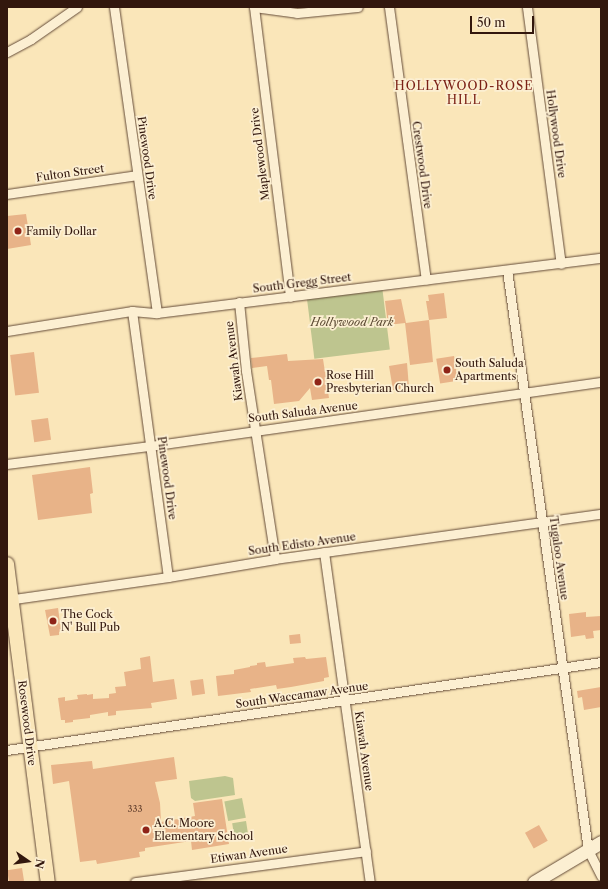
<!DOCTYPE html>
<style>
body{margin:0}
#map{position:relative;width:608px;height:889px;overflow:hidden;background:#fae6b9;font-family:"Libre Caslon Text",serif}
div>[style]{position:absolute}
.green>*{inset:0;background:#bec58f;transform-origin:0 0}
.building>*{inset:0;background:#e8b388;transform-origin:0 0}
.roads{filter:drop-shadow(0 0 1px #644b38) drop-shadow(0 0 1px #644b38)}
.minor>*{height:9px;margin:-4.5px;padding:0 4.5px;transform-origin:4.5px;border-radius:4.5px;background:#fcefd2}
.secondary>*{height:13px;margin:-6.5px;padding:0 6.5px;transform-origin:6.5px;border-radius:6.5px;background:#fcefd2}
.primary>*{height:14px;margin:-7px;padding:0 7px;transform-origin:7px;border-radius:7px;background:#fae6b9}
.dots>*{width:11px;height:11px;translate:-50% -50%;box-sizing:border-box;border:2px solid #fcefd2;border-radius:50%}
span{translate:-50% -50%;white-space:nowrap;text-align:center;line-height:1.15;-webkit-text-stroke:3.5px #fcefd2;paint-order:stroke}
.number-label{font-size:9px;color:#603e2c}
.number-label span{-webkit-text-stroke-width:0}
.street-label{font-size:11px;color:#32170d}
.poi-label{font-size:11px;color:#32170d}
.left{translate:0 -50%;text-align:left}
.park-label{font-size:11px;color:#5c4b34;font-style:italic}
.neighbourhood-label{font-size:12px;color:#7a1f14;letter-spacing:1px}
.frame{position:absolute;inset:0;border:8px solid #32170d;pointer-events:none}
.north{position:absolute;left:8px;top:841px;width:40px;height:40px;-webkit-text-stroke:3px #fcefd2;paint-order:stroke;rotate:103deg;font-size:11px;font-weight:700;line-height:16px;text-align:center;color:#32170d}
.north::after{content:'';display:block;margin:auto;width:14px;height:18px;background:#32170d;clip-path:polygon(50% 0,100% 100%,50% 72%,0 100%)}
.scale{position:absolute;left:470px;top:16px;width:64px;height:18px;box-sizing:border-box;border:2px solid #32170d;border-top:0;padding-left:5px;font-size:12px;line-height:14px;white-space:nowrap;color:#32170d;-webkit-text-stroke:3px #fcefd2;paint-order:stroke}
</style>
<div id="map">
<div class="green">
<div style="left:382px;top:286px;width:64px;height:76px;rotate:83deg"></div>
<div style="clip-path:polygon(225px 776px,233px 778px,235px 795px,195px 801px,191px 798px,189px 781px)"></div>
<div style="left:242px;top:798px;width:20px;height:18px;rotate:79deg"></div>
<div style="left:246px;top:821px;width:13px;height:14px;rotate:81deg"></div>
</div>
<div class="building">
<div style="clip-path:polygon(26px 214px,31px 245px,7px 249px,7px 216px)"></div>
<div style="clip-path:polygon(444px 293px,447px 318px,429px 320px,433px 362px,410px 365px,405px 323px,388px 325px,385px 301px,401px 299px,406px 323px,429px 320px,426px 301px,429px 301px,428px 295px)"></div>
<div style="left:34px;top:352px;width:41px;height:24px;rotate:83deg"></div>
<div style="clip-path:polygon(287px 354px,288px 361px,323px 359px,329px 398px,312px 400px,310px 388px,299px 401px,274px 404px,271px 380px,269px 380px,267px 366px,252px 368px,251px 358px)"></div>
<div style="left:454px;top:356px;width:25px;height:18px;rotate:81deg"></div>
<div style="clip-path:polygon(407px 363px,409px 388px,393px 390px,389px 366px)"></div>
<div style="left:48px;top:418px;width:22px;height:17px;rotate:82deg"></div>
<div style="clip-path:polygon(90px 467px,93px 493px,90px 494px,92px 513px,38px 520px,32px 475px)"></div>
<div style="clip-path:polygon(58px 608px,61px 631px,59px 632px,59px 635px,50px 636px,45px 610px)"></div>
<div style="clip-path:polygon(586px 612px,586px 617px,601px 616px,601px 630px,593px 631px,594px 638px,586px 639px,585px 635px,571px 637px,569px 614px)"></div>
<div style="left:300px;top:634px;width:9px;height:11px;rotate:84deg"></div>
<div style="clip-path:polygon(150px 656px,153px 682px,174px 679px,177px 699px,151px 703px,152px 708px,116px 711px,116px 715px,108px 716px,108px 712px,90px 715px,90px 718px,73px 720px,73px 722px,65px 723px,65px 720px,61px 720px,58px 698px,65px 697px,65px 701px,78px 699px,77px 695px,87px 694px,87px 695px,93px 694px,93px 699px,109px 698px,109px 694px,116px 693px,115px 687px,126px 686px,124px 672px,141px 669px,140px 658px)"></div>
<div style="clip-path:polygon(305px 657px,306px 659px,326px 657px,329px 677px,324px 678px,324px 681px,291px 687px,277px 689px,276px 685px,250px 689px,251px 692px,218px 696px,216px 676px,234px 674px,234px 670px,250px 667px,250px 666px,257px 665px,257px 663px,265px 662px,266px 667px,294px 663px,293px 658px)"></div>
<div style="left:203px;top:679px;width:15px;height:13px;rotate:82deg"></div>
<div style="clip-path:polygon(601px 687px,601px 707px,584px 710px,582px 697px,578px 698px,577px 691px)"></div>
<div style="clip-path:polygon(174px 757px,177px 779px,155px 782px,160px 803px,161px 822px,195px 816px,193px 803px,222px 799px,229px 844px,192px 850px,191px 841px,145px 848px,145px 851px,139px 852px,140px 857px,97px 864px,96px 860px,80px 862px,69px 781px,53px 784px,51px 765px,92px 761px,93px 769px)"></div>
<div style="left:539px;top:825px;width:18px;height:16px;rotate:61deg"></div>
<div style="left:22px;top:868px;width:13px;height:15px;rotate:81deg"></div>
</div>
<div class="roads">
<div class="minor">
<div style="left:114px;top:7px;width:309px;rotate:82deg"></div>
<div style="left:254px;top:7px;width:292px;rotate:82.9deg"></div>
<div style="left:254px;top:7px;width:43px;rotate:7.9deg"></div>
<div style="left:297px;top:13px;width:61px;rotate:-5.6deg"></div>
<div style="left:389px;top:7px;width:275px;rotate:82.3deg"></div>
<div style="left:527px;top:7px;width:259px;rotate:82.5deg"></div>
<div style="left:7px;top:52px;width:27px;rotate:-28deg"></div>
<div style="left:31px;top:39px;width:56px;rotate:-34.8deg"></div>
<div style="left:7px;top:194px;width:131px;rotate:-8.3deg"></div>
<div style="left:507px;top:270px;width:586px;rotate:82.05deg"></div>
<div style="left:588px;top:850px;width:29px;rotate:63deg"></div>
<div style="left:239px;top:302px;width:69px;rotate:84.2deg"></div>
<div style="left:246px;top:371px;width:190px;rotate:81.2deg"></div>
<div style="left:132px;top:311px;width:268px;rotate:82.3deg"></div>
<div style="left:7px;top:331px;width:127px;rotate:-9.1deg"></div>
<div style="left:132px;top:311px;width:25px;rotate:5deg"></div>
<div style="left:157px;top:313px;width:447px;rotate:-7.1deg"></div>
<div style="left:7px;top:464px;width:144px;rotate:-7.2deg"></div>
<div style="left:150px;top:446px;width:456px;rotate:-8.1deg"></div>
<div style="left:324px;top:552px;width:333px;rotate:82.1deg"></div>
<div style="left:7px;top:600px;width:163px;rotate:-8.1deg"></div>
<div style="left:168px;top:577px;width:109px;rotate:-9.5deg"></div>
<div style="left:275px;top:559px;width:329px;rotate:-7.9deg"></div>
<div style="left:7px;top:750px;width:600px;rotate:-8.43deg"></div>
<div style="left:135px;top:882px;width:233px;rotate:-7.6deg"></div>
</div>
<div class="secondary">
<div style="left:534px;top:882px;width:78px;rotate:-30.8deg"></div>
</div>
<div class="primary">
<div style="left:7px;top:564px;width:321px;rotate:82.7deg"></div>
</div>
</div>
<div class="dots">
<div style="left:18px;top:231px;background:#8f2418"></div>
<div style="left:447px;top:370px;background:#8f2418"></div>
<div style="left:318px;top:382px;background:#8f2418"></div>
<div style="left:53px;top:621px;background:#8f2418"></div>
<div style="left:146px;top:830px;background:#8f2418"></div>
</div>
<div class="number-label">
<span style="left:135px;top:809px">333</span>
</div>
<div class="street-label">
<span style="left:556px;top:134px;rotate:82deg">Hollywood Drive</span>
<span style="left:260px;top:154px;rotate:-97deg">Maplewood Drive</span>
<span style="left:147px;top:158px;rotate:82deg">Pinewood Drive</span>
<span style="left:422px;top:165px;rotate:82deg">Crestwood Drive</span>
<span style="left:70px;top:173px;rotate:-8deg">Fulton Street</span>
<span style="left:302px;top:283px;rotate:-7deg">South Gregg Street</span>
<span style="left:234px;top:361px;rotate:-97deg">Kiawah Avenue</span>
<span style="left:303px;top:412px;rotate:-7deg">South Saluda Avenue</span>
<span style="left:167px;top:478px;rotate:82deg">Pinewood Drive</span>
<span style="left:302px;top:544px;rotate:-8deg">South Edisto Avenue</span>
<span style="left:559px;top:558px;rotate:82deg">Tugaloo Avenue</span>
<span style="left:302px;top:695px;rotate:-8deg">South Waccamaw Avenue</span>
<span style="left:27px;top:723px;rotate:83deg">Rosewood Drive</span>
<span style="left:364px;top:751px;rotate:82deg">Kiawah Avenue</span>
<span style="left:249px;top:854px;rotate:-8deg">Etiwan Avenue</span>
</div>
<div class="poi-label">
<span class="left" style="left:26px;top:231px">Family Dollar</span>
<span class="left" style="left:455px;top:370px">South Saluda<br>Apartments</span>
<span class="left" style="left:326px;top:382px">Rose Hill<br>Presbyterian Church</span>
<span class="left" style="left:61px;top:621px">The Cock<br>N' Bull Pub</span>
<span class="left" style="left:154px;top:830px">A.C. Moore<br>Elementary School</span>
</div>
<div class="park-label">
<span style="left:352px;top:322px">Hollywood Park</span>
</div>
<div class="neighbourhood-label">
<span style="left:464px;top:93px">HOLLYWOOD-ROSE<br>HILL</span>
</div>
<div class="frame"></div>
<div class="north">N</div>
<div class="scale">50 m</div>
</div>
